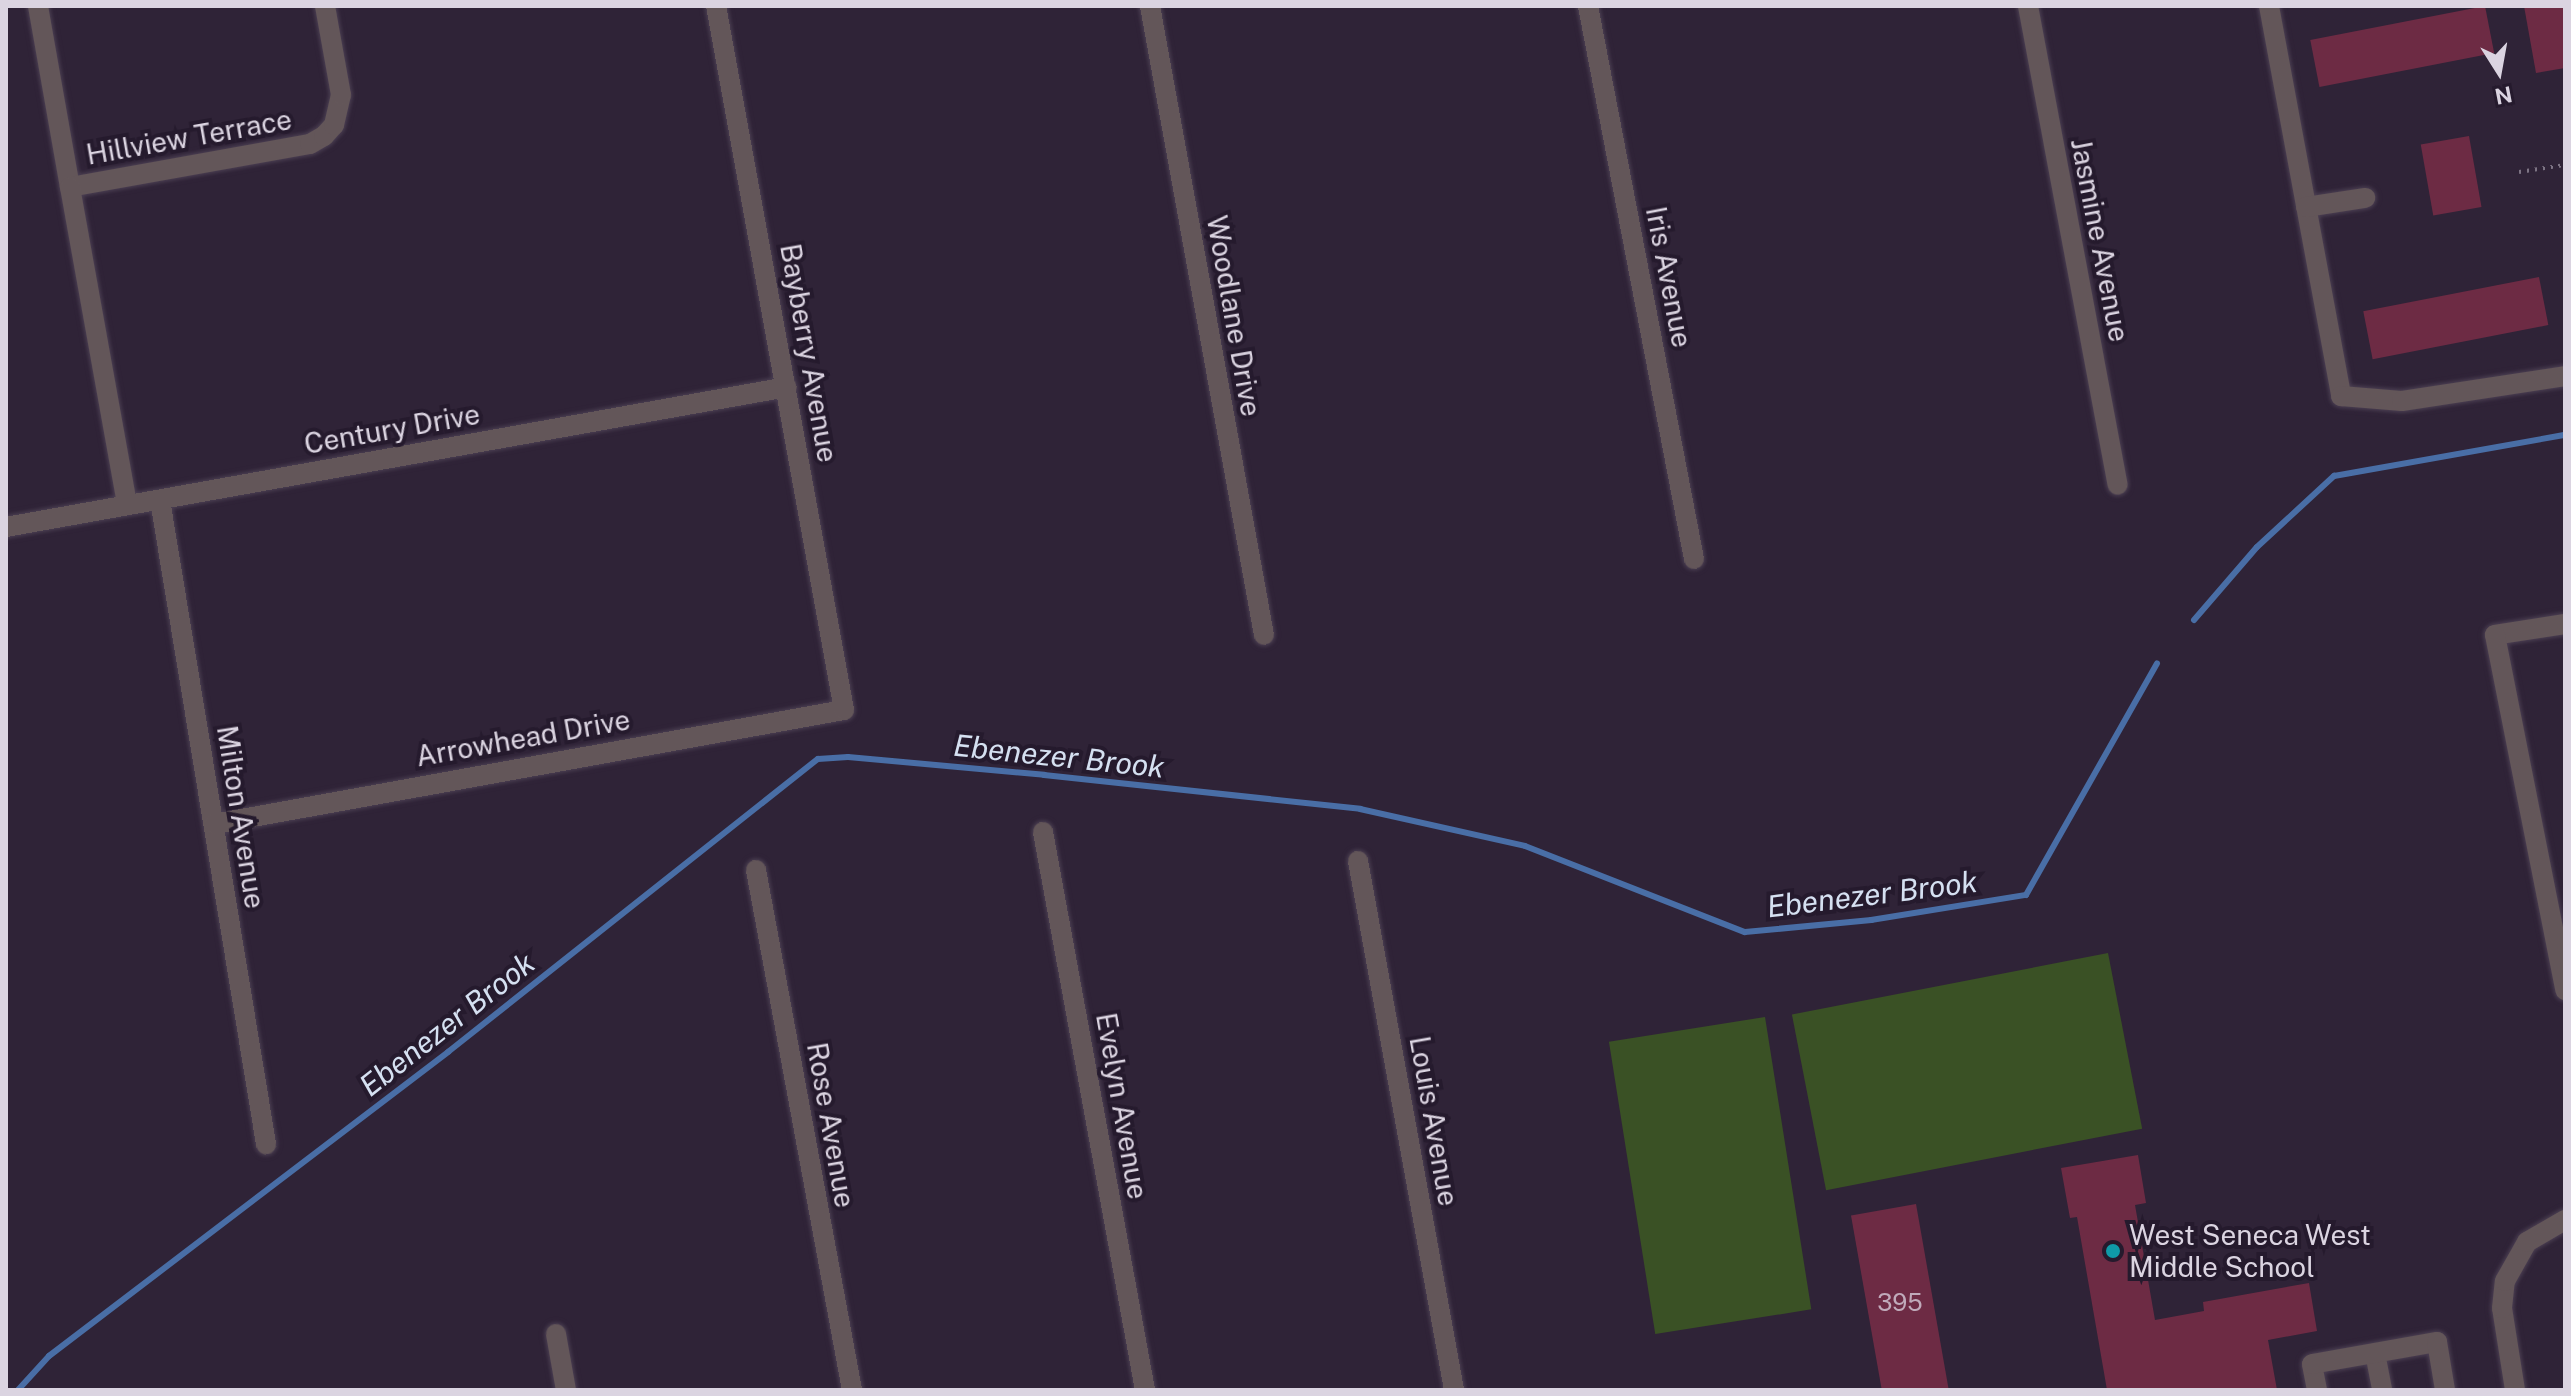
<!DOCTYPE html>
<style>
body{margin:0}
#map{position:relative;width:2571px;height:1396px;overflow:hidden;background:#2f2337;font-family:"Public Sans",sans-serif}
div>[style]{position:absolute}
.green>*{inset:0;background:#3a5125;transform-origin:0 0}
.stream>*{height:6px;margin:-3px;padding:0 3px;transform-origin:3px;border-radius:3px;background:#496ea6}
.building>*{inset:0;background:#6d2b44;transform-origin:0 0}
.path>*{height:4px;margin-top:-2px;transform-origin:0;background:repeating-linear-gradient(90deg,#7d7484 0 2px,transparent 0 8px)}
.roads{filter:drop-shadow(0 0 2px #4b3f52) drop-shadow(0 0 2px #4b3f52)}
.minor>*{height:20px;margin:-10px;padding:0 10px;transform-origin:10px;border-radius:10px;background:#635659}
.dots>*{width:22px;height:22px;translate:-50% -50%;box-sizing:border-box;border:4px solid #251a2d;border-radius:50%}
span{translate:-50% -50%;white-space:nowrap;text-align:center;line-height:1.15;-webkit-text-stroke:8px #251a2d;paint-order:stroke}
.number-label{font-size:24px;color:#c0aaba}
.number-label span{-webkit-text-stroke-width:0}
.street-label{font-size:28px;color:#dbd4e1}
.poi-label{font-size:28px;color:#dbd4e1}
.left{translate:0 -50%;text-align:left}
.water-label{font-size:30px;color:#d5e0f1;font-style:italic}
.frame{position:absolute;inset:0;border:8px solid #dbd4e1;pointer-events:none}
.north{position:absolute;left:2459px;top:32px;width:80px;height:80px;-webkit-text-stroke:6px #251a2d;paint-order:stroke;rotate:169deg;font-size:22px;font-weight:700;line-height:32px;text-align:center;color:#dbd4e1}
.north::after{content:'';display:block;margin:auto;width:28px;height:36px;background:#dbd4e1;clip-path:polygon(50% 0,100% 100%,50% 72%,0 100%)}
</style>
<div id="map">
<div class="green">
<div style="left:2108px;top:953px;width:179px;height:322px;rotate:79deg"></div>
<div style="left:1765px;top:1017px;width:296px;height:158px;rotate:81deg"></div>
</div>
<div class="stream">
<div style="left:2194px;top:620px;width:96px;rotate:-49.2deg"></div>
<div style="left:2257px;top:547px;width:105px;rotate:-42.7deg"></div>
<div style="left:2334px;top:476px;width:235px;rotate:-10.1deg"></div>
<div style="left:18px;top:1390px;width:46px;rotate:-47.6deg"></div>
<div style="left:49px;top:1356px;width:502px;rotate:-37.3deg"></div>
<div style="left:448px;top:1052px;width:472px;rotate:-38.4deg"></div>
<div style="left:818px;top:759px;width:30px;rotate:-4deg"></div>
<div style="left:848px;top:757px;width:197px;rotate:5.2deg"></div>
<div style="left:1044px;top:775px;width:318px;rotate:6.1deg"></div>
<div style="left:1360px;top:809px;width:169px;rotate:12.6deg"></div>
<div style="left:1525px;top:846px;width:236px;rotate:21.4deg"></div>
<div style="left:1745px;top:932px;width:127px;rotate:-5.4deg"></div>
<div style="left:1871px;top:920px;width:157px;rotate:-9.2deg"></div>
<div style="left:2026px;top:895px;width:266px;rotate:-60.5deg"></div>
</div>
<div class="building">
<div style="left:2485px;top:6px;width:48px;height:178px;rotate:79deg"></div>
<div style="clip-path:polygon(2524px 6px,2565px 6px,2565px 68px,2536px 73px)"></div>
<div style="left:2469px;top:136px;width:72px;height:49px;rotate:80deg"></div>
<div style="left:2539px;top:277px;width:49px;height:179px;rotate:79deg"></div>
<div style="clip-path:polygon(2138px 1155px,2146px 1203px,2135px 1205px,2155px 1320px,2204px 1311px,2203px 1302px,2309px 1283px,2317px 1331px,2268px 1340px,2277px 1390px,2107px 1390px,2077px 1217px,2070px 1218px,2061px 1168px)"></div>
<div style="left:1916px;top:1204px;width:189px;height:66px;rotate:80deg"></div>
</div>
<div class="path">
<div style="left:2519px;top:172px;width:47px;rotate:-8.7deg"></div>
</div>
<div class="roads">
<div class="minor">
<div style="left:38px;top:6px;width:184px;rotate:80deg"></div>
<div style="left:70px;top:187px;width:244px;rotate:-10.2deg"></div>
<div style="left:310px;top:144px;width:16px;rotate:-30deg"></div>
<div style="left:324px;top:136px;width:15px;rotate:-48deg"></div>
<div style="left:334px;top:125px;width:31px;rotate:-77deg"></div>
<div style="left:341px;top:95px;width:90px;rotate:-100.2deg"></div>
<div style="left:1150px;top:6px;width:639px;rotate:79.73deg"></div>
<div style="left:1588px;top:6px;width:563px;rotate:79.15deg"></div>
<div style="left:2028px;top:6px;width:487px;rotate:79.4deg"></div>
<div style="left:2269px;top:6px;width:397px;rotate:79.5deg"></div>
<div style="left:2341px;top:396px;width:61px;rotate:4.7deg"></div>
<div style="left:2402px;top:401px;width:165px;rotate:-8.7deg"></div>
<div style="left:70px;top:187px;width:323px;rotate:79.8deg"></div>
<div style="left:2306px;top:207px;width:60px;rotate:-8.7deg"></div>
<div style="left:160px;top:500px;width:653px;rotate:80.65deg"></div>
<div style="left:6px;top:527px;width:793px;rotate:-10.16deg"></div>
<div style="left:2565px;top:624px;width:71px;rotate:171.1deg"></div>
<div style="left:2495px;top:635px;width:362px;rotate:78.8deg"></div>
<div style="left:214px;top:824px;width:640px;rotate:-10.26deg"></div>
<div style="left:844px;top:710px;width:716px;rotate:-100.3deg"></div>
<div style="left:1043px;top:832px;width:567px;rotate:79.64deg"></div>
<div style="left:1358px;top:861px;width:538px;rotate:79.71deg"></div>
<div style="left:756px;top:870px;width:529px;rotate:79.54deg"></div>
<div style="left:556px;top:1334px;width:57px;rotate:79.9deg"></div>
<div style="left:2375px;top:1353px;width:38px;rotate:79deg"></div>
<div style="left:2317px;top:1390px;width:26px;rotate:-101deg"></div>
<div style="left:2312px;top:1364px;width:127px;rotate:-10deg"></div>
<div style="left:2437px;top:1342px;width:49px;rotate:80.5deg"></div>
<div style="left:2515px;top:1390px;width:83px;rotate:-99deg"></div>
<div style="left:2502px;top:1308px;width:27px;rotate:-84deg"></div>
<div style="left:2505px;top:1281px;width:45px;rotate:-60.6deg"></div>
<div style="left:2527px;top:1242px;width:44px;rotate:-30.1deg"></div>
</div>
</div>
<div class="dots">
<div style="left:2113px;top:1251px;background:#0f9aa8"></div>
</div>
<div class="number-label">
<span style="left:1900px;top:1303px">395</span>
</div>
<div class="street-label">
<span style="left:189px;top:137px;rotate:-10deg">Hillview Terrace</span>
<span style="left:2100px;top:240px;rotate:79deg">Jasmine Avenue</span>
<span style="left:1669px;top:277px;rotate:79deg">Iris Avenue</span>
<span style="left:1234px;top:316px;rotate:80deg">Woodlane Drive</span>
<span style="left:809px;top:353px;rotate:80deg">Bayberry Avenue</span>
<span style="left:392px;top:429px;rotate:-10deg">Century Drive</span>
<span style="left:523px;top:738px;rotate:-10deg">Arrowhead Drive</span>
<span style="left:241px;top:817px;rotate:81deg">Milton Avenue</span>
<span style="left:1122px;top:1106px;rotate:80deg">Evelyn Avenue</span>
<span style="left:1434px;top:1121px;rotate:80deg">Louis Avenue</span>
<span style="left:831px;top:1125px;rotate:80deg">Rose Avenue</span>
</div>
<div class="poi-label">
<span class="left" style="left:2129px;top:1251px">West Seneca West<br>Middle School</span>
</div>
<div class="water-label">
<span style="left:1059px;top:756px;rotate:6deg">Ebenezer Brook</span>
<span style="left:1872px;top:894px;rotate:-7deg">Ebenezer Brook</span>
<span style="left:447px;top:1024px;rotate:-38deg">Ebenezer Brook</span>
</div>
<div class="frame"></div>
<div class="north">N</div>
</div>
